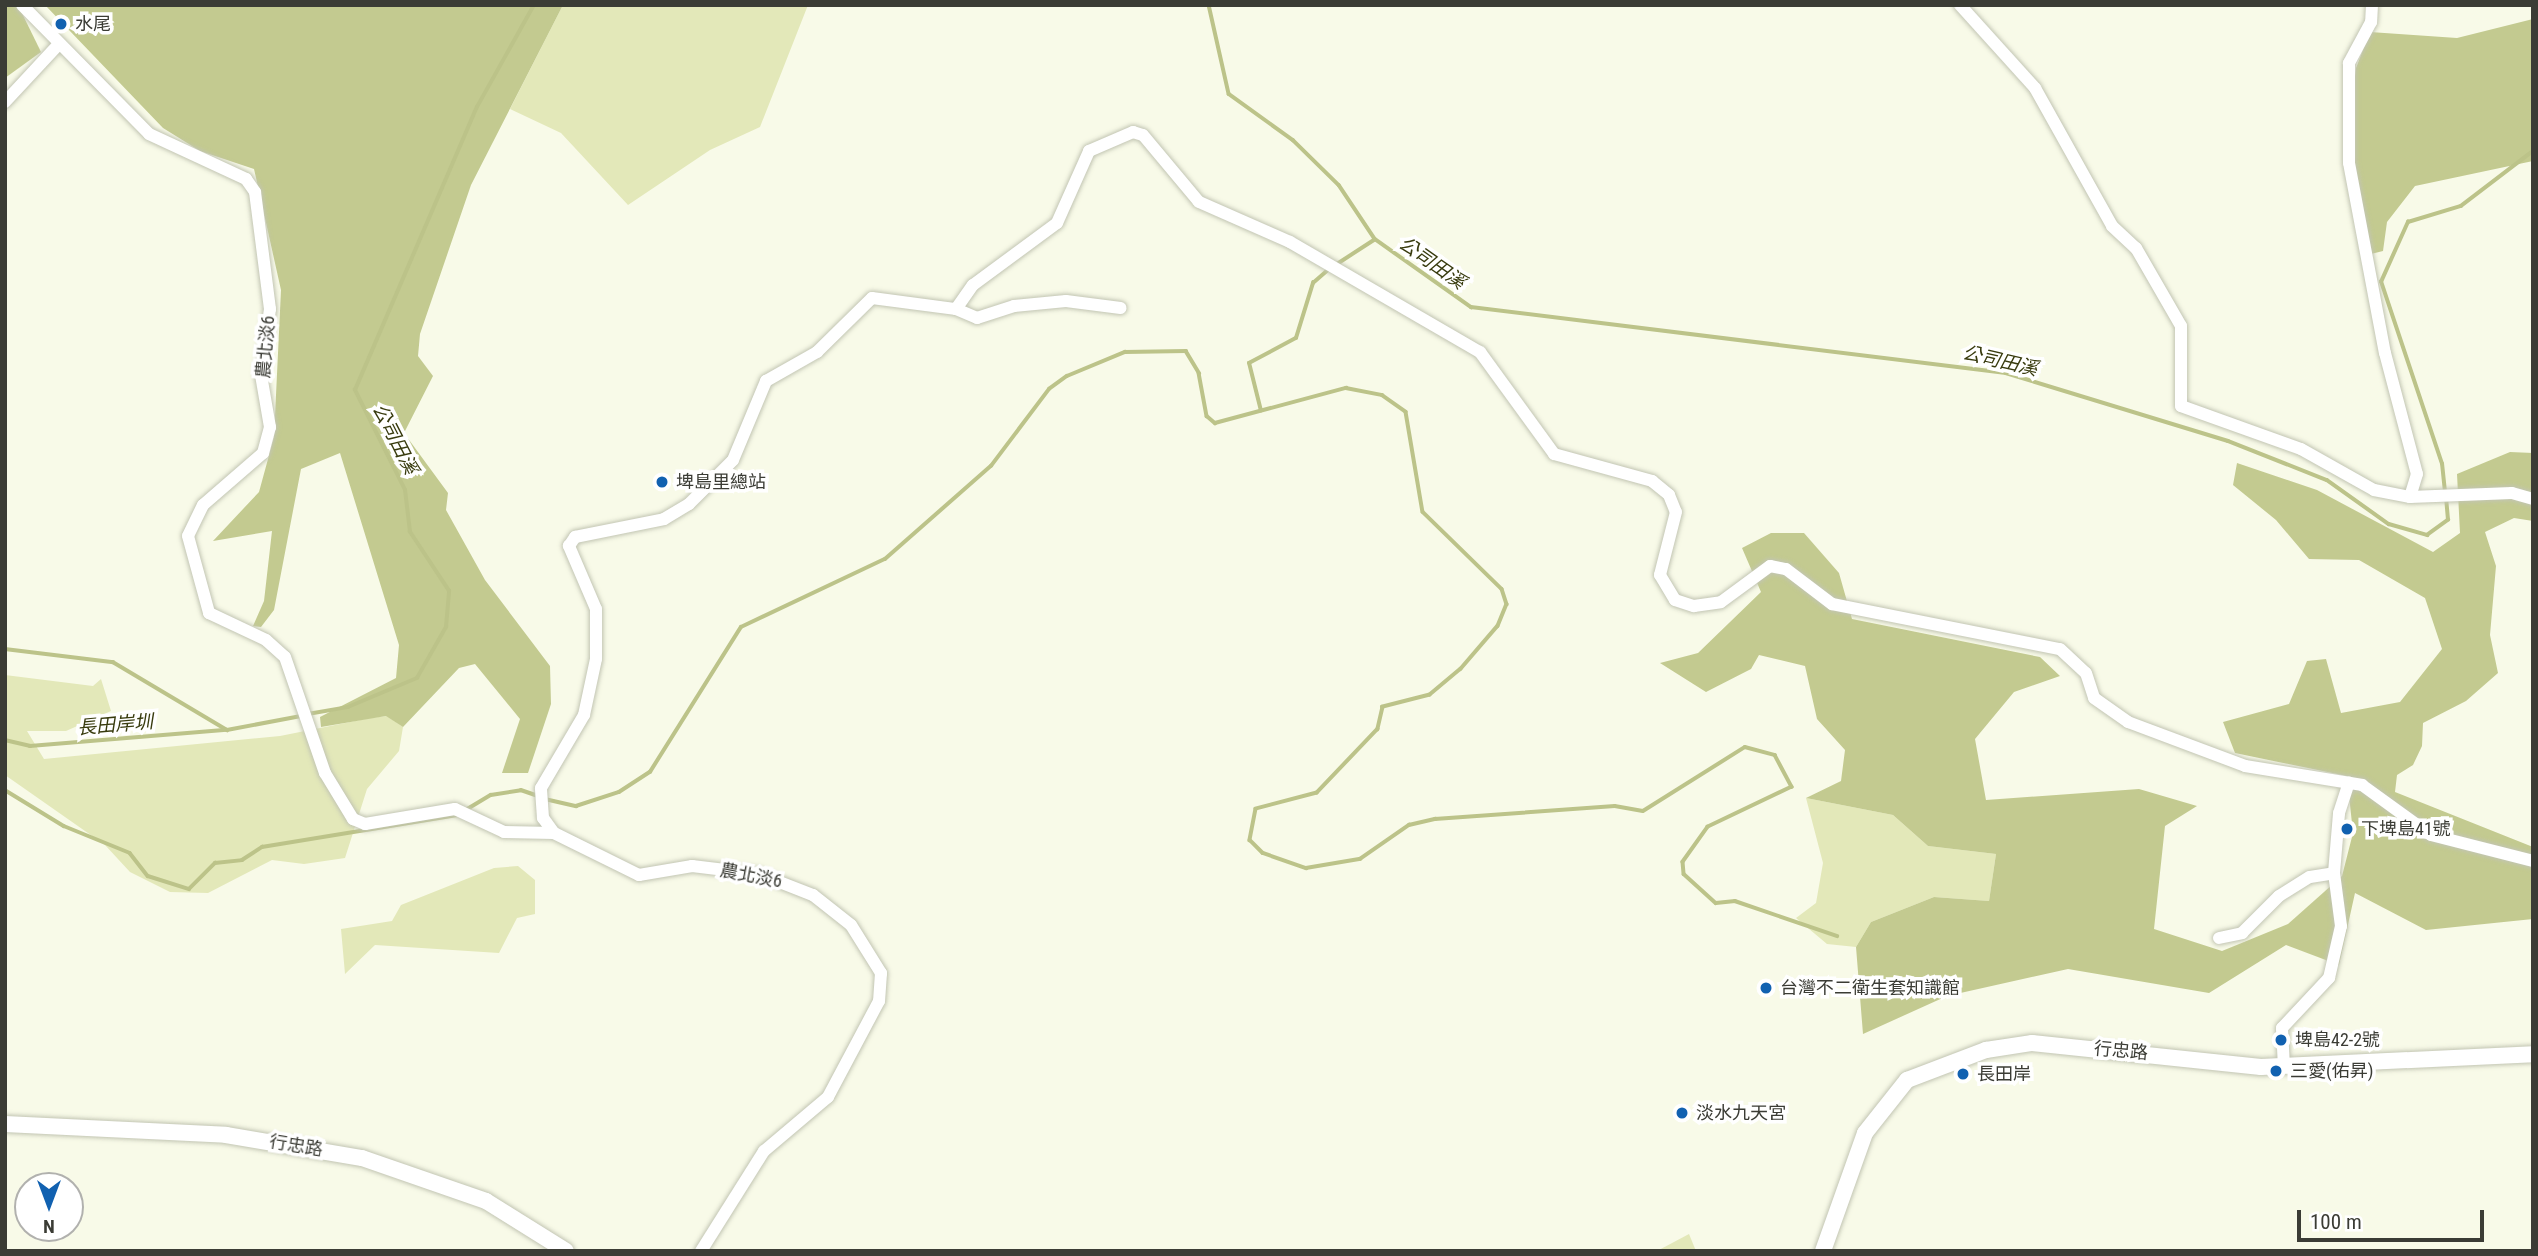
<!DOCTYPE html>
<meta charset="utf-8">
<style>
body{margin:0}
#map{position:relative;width:2538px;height:1256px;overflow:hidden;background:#f8fae8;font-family:"Roboto Condensed","Noto Sans TC",sans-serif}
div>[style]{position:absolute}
.green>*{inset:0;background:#e3e8b9}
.forest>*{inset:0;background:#c3ca90}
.stream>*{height:3.5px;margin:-1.75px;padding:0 1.75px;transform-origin:1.75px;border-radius:1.75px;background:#bcc389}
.roads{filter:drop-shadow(0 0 2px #c2c5b3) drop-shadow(0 0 2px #c2c5b3)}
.street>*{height:12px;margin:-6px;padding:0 6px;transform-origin:6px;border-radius:6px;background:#fff}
.secondary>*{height:16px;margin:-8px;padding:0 8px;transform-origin:8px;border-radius:8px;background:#fff}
.dots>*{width:19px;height:19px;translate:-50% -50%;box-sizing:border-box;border:4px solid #fff;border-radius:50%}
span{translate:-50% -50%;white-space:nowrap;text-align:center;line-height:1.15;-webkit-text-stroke:7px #fff;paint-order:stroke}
.poi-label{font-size:18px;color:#3b3c35}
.left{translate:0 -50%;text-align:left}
.street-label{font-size:18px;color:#3b3c35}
.water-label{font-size:19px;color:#383b0e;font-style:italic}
.frame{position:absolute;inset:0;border:7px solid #3b3c35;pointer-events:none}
.north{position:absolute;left:14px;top:1172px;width:70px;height:70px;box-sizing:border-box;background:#fff;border:2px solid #b1b1ae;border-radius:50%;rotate:180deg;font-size:19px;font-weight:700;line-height:28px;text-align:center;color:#3b3c35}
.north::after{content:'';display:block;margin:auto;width:24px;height:32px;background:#1161b0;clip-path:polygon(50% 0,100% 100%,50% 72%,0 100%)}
.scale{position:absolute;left:2297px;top:1210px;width:187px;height:32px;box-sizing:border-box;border:4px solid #3b3c35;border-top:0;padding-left:9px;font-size:21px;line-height:24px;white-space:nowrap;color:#3b3c35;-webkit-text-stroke:5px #fff;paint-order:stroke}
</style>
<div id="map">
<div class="green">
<div style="clip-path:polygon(563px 5px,808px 5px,760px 127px,710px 150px,628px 205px,561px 133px,510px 109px)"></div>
<div style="clip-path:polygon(5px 675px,93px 686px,101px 679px,111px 711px,66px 731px,27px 731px,44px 759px,280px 736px,370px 718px,387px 716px,403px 727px,399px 751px,367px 789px,345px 858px,304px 864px,272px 860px,208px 893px,170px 892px,130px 872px,105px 845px,5px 775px)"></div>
<div style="clip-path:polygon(1806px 798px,1893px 815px,1928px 846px,1996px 854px,1989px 901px,1934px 897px,1871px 922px,1856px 947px,1827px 944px,1796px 918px,1816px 903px,1823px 863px)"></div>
<div style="clip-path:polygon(518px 866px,535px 880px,535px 914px,517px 918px,499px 953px,375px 945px,345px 974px,341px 929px,392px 921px,401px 905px,494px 868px)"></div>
<div style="clip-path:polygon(1689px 1234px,1696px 1251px,1657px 1251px)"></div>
</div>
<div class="forest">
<div style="clip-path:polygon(5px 5px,18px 5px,41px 52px,5px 78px)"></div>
<div style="clip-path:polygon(45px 5px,563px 5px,471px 185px,420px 334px,418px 356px,433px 376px,404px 433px,448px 493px,446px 510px,485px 580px,550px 666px,551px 704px,528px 773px,502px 773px,520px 719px,475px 664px,459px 668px,403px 727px,386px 716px,321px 727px,320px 717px,396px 678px,399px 645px,340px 453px,301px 469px,274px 610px,261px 627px,253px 626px,264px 601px,272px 531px,213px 541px,259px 492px,274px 437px,281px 290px,254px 169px,200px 151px,163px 128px)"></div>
<div style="clip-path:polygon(2533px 19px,2533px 161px,2415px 186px,2387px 222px,2383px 251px,2371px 254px,2360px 223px,2350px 117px,2356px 68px,2370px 32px,2457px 38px)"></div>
<div style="clip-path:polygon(2510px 452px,2533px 453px,2533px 521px,2514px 518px,2485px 532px,2496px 566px,2490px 635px,2498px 673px,2466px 701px,2423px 723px,2422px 746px,2413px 765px,2397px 775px,2395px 792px,2533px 847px,2533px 919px,2426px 930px,2355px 893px,2339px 965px,2286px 945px,2209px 993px,2068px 969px,1947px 996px,1863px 1034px,1856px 947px,1871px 922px,1934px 897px,1989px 901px,1996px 854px,1928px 846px,1893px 815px,1806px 798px,1841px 781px,1845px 750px,1817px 719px,1805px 666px,1759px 655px,1751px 669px,1706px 692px,1660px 663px,1698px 653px,1761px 592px,1742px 548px,1771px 533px,1804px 533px,1839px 573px,1852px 619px,2040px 657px,2060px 676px,2014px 692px,1975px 739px,1986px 800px,2139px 789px,2197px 806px,2165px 826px,2154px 929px,2222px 951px,2288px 924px,2342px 876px,2353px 833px,2347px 776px,2235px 753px,2223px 722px,2289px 704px,2307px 661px,2326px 659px,2341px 713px,2400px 702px,2442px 649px,2425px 598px,2359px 560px,2309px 559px,2276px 520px,2233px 485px,2237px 463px,2317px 490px,2433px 552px,2460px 533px,2457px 474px)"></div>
</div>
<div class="stream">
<div style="left:1209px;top:5px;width:91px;rotate:77.3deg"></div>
<div style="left:1229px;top:94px;width:79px;rotate:35.7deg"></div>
<div style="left:1293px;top:140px;width:64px;rotate:44.4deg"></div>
<div style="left:1339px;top:185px;width:65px;rotate:56.3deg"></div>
<div style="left:1375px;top:239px;width:118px;rotate:35.3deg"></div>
<div style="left:1471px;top:307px;width:539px;rotate:7.03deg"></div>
<div style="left:2006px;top:373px;width:232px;rotate:17deg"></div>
<div style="left:2228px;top:441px;width:106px;rotate:21.5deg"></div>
<div style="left:2327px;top:480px;width:76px;rotate:35.4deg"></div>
<div style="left:2389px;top:524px;width:40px;rotate:16deg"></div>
<div style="left:2427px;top:535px;width:26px;rotate:-36deg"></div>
<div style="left:2448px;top:520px;width:21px;rotate:-95deg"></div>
<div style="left:1337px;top:264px;width:44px;rotate:-33deg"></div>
<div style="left:1261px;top:411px;width:49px;rotate:-104deg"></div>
<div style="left:1249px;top:363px;width:53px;rotate:-28deg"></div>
<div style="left:1296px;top:338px;width:58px;rotate:-72.8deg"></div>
<div style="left:1313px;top:283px;width:23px;rotate:-41deg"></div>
<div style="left:2445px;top:492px;width:28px;rotate:-96deg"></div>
<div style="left:2442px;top:464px;width:192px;rotate:-108.5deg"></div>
<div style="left:2381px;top:282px;width:66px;rotate:-65.8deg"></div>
<div style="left:2408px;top:222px;width:55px;rotate:-16.8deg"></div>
<div style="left:2461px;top:206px;width:91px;rotate:-37.4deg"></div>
<div style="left:5px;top:649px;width:109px;rotate:6.9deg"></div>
<div style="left:113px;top:662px;width:133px;rotate:30.8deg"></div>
<div style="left:227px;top:730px;width:75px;rotate:-10.7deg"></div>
<div style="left:308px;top:714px;width:41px;rotate:-9.9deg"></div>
<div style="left:348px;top:707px;width:75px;rotate:-22.8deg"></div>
<div style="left:417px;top:678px;width:59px;rotate:-60.4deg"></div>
<div style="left:446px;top:627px;width:36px;rotate:-85deg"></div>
<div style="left:449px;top:591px;width:71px;rotate:-123.5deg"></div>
<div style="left:410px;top:532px;width:42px;rotate:-96.8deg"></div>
<div style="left:405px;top:490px;width:112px;rotate:-116.6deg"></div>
<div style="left:355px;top:390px;width:308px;rotate:-66.7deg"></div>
<div style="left:477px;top:107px;width:117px;rotate:-60.8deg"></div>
<div style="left:5px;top:740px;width:26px;rotate:13deg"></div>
<div style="left:30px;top:746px;width:197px;rotate:-4.7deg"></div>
<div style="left:5px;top:790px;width:69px;rotate:31.4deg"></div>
<div style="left:64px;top:826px;width:71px;rotate:22.2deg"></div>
<div style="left:130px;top:853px;width:29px;rotate:52deg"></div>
<div style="left:148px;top:876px;width:43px;rotate:17.6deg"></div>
<div style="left:189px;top:889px;width:37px;rotate:-45deg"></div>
<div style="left:215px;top:863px;width:27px;rotate:-6deg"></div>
<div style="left:242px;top:860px;width:24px;rotate:-33deg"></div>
<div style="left:262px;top:847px;width:199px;rotate:-9.3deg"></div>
<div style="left:545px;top:799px;width:32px;rotate:13deg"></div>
<div style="left:576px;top:806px;width:45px;rotate:-18deg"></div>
<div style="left:619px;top:792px;width:37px;rotate:-33deg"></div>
<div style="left:650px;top:772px;width:171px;rotate:-57.9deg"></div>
<div style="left:741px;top:627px;width:159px;rotate:-25.3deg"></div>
<div style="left:885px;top:559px;width:141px;rotate:-41.3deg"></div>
<div style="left:991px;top:466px;width:96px;rotate:-53deg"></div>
<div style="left:1049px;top:389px;width:22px;rotate:-36deg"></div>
<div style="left:1067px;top:376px;width:63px;rotate:-22.5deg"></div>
<div style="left:1125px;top:352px;width:61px;rotate:-0.9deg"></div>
<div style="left:1186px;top:351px;width:26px;rotate:59deg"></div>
<div style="left:1199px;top:373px;width:44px;rotate:79.5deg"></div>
<div style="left:1207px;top:416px;width:11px;rotate:41deg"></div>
<div style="left:1215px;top:423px;width:136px;rotate:-15deg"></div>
<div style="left:1346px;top:388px;width:37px;rotate:11deg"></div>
<div style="left:1382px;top:395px;width:29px;rotate:35deg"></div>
<div style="left:1406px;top:412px;width:101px;rotate:80.4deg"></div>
<div style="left:1423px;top:512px;width:110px;rotate:44.3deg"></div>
<div style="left:1502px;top:589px;width:16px;rotate:72deg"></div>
<div style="left:1507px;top:604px;width:24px;rotate:112deg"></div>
<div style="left:1498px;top:626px;width:57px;rotate:130.7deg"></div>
<div style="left:1461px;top:669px;width:40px;rotate:140deg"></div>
<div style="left:1430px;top:695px;width:49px;rotate:165.7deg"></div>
<div style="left:1383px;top:707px;width:23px;rotate:103deg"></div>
<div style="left:1378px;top:729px;width:88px;rotate:133.6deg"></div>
<div style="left:1317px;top:793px;width:63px;rotate:165.3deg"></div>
<div style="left:1256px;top:809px;width:32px;rotate:101deg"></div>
<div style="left:1250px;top:840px;width:18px;rotate:45deg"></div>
<div style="left:1263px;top:853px;width:46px;rotate:19.2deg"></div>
<div style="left:1306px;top:868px;width:55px;rotate:-9.5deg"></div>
<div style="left:1360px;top:859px;width:60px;rotate:-34.8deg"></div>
<div style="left:1409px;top:825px;width:27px;rotate:-13deg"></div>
<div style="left:1435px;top:819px;width:180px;rotate:-4.1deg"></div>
<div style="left:1615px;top:806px;width:28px;rotate:10deg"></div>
<div style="left:1643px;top:811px;width:120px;rotate:-32.1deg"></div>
<div style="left:1745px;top:747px;width:31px;rotate:15deg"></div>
<div style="left:1775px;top:755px;width:36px;rotate:62deg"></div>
<div style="left:1792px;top:787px;width:93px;rotate:154.5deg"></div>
<div style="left:1708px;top:827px;width:43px;rotate:125.5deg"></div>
<div style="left:1683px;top:862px;width:12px;rotate:85deg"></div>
<div style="left:1684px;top:874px;width:43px;rotate:42.2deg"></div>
<div style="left:1716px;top:903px;width:19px;rotate:-6deg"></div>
<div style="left:1735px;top:901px;width:108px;rotate:18.9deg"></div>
<div style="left:464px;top:811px;width:31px;rotate:-31deg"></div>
<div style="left:491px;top:795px;width:30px;rotate:-9deg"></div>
<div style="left:521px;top:790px;width:18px;rotate:19deg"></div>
</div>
<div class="roads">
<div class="street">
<div style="left:22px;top:5px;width:181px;rotate:45.4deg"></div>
<div style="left:149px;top:134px;width:107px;rotate:24.9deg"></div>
<div style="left:246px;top:179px;width:16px;rotate:55deg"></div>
<div style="left:255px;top:192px;width:118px;rotate:82.7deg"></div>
<div style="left:270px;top:309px;width:67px;rotate:97.8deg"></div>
<div style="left:261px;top:375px;width:53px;rotate:80.2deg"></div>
<div style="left:270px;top:427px;width:27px;rotate:105deg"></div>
<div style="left:263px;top:453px;width:79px;rotate:139.1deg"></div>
<div style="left:203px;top:505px;width:34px;rotate:116deg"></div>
<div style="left:188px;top:536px;width:80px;rotate:74.7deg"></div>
<div style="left:209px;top:613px;width:63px;rotate:25.3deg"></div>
<div style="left:266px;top:640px;width:25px;rotate:42deg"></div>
<div style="left:285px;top:657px;width:123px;rotate:71deg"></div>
<div style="left:325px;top:773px;width:54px;rotate:58.7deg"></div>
<div style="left:353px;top:819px;width:13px;rotate:23deg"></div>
<div style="left:365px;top:824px;width:91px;rotate:-9.5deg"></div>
<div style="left:455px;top:809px;width:54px;rotate:25.1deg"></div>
<div style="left:504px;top:832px;width:50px;rotate:1.1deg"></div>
<div style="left:554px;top:833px;width:95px;rotate:26.3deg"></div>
<div style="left:639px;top:875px;width:54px;rotate:-9.6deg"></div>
<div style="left:692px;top:866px;width:67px;rotate:6.8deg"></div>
<div style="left:759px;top:874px;width:58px;rotate:21.3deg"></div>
<div style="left:813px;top:895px;width:48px;rotate:38.3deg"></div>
<div style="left:851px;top:925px;width:57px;rotate:58deg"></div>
<div style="left:881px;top:973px;width:28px;rotate:94deg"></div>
<div style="left:879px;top:1001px;width:109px;rotate:118deg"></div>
<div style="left:828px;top:1097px;width:84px;rotate:139.8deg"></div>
<div style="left:764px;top:1151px;width:118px;rotate:122.2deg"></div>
<div style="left:1960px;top:5px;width:112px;rotate:47.9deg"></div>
<div style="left:2035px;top:88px;width:158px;rotate:60.8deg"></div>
<div style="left:2112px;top:226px;width:33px;rotate:43deg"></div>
<div style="left:2136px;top:248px;width:90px;rotate:60deg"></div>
<div style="left:2181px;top:326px;width:80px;rotate:90deg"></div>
<div style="left:2181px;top:406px;width:127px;rotate:19.7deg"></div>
<div style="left:2301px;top:449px;width:84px;rotate:29.3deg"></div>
<div style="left:2374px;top:490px;width:37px;rotate:11deg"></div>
<div style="left:2410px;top:497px;width:102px;rotate:-2.2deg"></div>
<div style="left:2512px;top:493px;width:22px;rotate:16deg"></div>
<div style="left:2372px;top:5px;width:17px;rotate:93deg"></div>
<div style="left:2371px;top:22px;width:47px;rotate:118.2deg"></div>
<div style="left:2349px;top:63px;width:100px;rotate:90deg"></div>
<div style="left:2349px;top:163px;width:193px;rotate:79.3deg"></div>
<div style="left:2385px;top:353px;width:125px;rotate:75.2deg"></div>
<div style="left:2417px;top:474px;width:24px;rotate:107deg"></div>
<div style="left:5px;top:102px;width:78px;rotate:-47.1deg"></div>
<div style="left:956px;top:309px;width:29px;rotate:-55deg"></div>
<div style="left:973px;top:285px;width:104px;rotate:-36.4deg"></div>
<div style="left:1057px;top:223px;width:79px;rotate:-66deg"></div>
<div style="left:1089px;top:151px;width:48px;rotate:-23.4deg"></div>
<div style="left:1133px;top:132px;width:10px;rotate:17deg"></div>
<div style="left:1143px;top:135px;width:87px;rotate:50.1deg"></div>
<div style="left:1199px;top:202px;width:99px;rotate:23.7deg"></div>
<div style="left:1290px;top:242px;width:220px;rotate:30.1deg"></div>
<div style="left:1480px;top:352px;width:126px;rotate:54deg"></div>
<div style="left:1554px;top:454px;width:102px;rotate:15.4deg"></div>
<div style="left:1652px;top:481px;width:22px;rotate:39deg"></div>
<div style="left:1669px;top:495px;width:18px;rotate:68deg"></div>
<div style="left:1676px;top:512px;width:65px;rotate:104.3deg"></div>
<div style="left:1660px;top:575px;width:29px;rotate:59deg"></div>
<div style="left:1675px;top:600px;width:20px;rotate:18deg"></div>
<div style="left:1694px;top:606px;width:27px;rotate:-8deg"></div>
<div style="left:1721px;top:602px;width:61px;rotate:-36.3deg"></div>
<div style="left:1770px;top:566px;width:16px;rotate:11deg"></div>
<div style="left:1786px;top:569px;width:58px;rotate:37.3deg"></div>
<div style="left:1832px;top:604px;width:232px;rotate:11.2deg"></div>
<div style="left:2060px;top:649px;width:35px;rotate:43deg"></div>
<div style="left:2086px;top:673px;width:26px;rotate:72deg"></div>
<div style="left:2094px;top:698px;width:42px;rotate:35.2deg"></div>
<div style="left:2128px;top:722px;width:125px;rotate:20.6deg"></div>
<div style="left:2245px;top:766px;width:119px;rotate:9.2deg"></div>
<div style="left:2362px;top:785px;width:85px;rotate:35.9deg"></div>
<div style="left:2431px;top:835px;width:105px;rotate:14.3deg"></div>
<div style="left:554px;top:833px;width:19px;rotate:-126deg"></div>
<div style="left:543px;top:818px;width:30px;rotate:-94deg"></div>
<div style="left:541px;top:788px;width:85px;rotate:-59.5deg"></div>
<div style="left:584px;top:715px;width:57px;rotate:-77.9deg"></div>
<div style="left:596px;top:659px;width:50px;rotate:-90deg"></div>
<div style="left:596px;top:609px;width:69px;rotate:-113.2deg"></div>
<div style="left:569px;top:546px;width:11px;rotate:-56deg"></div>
<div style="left:575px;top:537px;width:91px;rotate:-11.4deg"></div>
<div style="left:664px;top:519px;width:29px;rotate:-31deg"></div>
<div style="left:689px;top:504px;width:62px;rotate:-45deg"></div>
<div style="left:733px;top:460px;width:86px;rotate:-67.3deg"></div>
<div style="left:766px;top:381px;width:59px;rotate:-29.6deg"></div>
<div style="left:817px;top:352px;width:77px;rotate:-44.5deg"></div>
<div style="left:872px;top:298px;width:85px;rotate:7.5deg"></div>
<div style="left:956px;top:309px;width:23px;rotate:23deg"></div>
<div style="left:977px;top:318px;width:39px;rotate:-18deg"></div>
<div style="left:1014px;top:306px;width:52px;rotate:-5.5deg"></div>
<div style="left:1066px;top:301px;width:55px;rotate:7.3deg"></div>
<div style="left:2219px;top:938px;width:24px;rotate:-12deg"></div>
<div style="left:2242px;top:933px;width:52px;rotate:-45deg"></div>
<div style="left:2279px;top:896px;width:36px;rotate:-32deg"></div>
<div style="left:2310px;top:877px;width:24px;rotate:-9deg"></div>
<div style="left:2284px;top:1067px;width:39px;rotate:-93deg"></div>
<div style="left:2282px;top:1028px;width:69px;rotate:-46.8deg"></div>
<div style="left:2329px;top:978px;width:53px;rotate:-77deg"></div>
<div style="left:2341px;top:926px;width:53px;rotate:-97.5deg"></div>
<div style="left:2334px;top:873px;width:60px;rotate:-85.2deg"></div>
<div style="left:2339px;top:813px;width:32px;rotate:-72deg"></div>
</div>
<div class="secondary">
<div style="left:5px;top:1124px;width:221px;rotate:2.8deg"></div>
<div style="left:226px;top:1135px;width:138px;rotate:9.6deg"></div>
<div style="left:362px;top:1158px;width:131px;rotate:19.1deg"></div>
<div style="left:486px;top:1201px;width:94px;rotate:32deg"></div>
<div style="left:1823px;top:1251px;width:125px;rotate:-70.4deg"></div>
<div style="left:1865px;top:1133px;width:68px;rotate:-51.6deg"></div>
<div style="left:1907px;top:1080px;width:85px;rotate:-20.8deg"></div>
<div style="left:1986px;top:1050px;width:47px;rotate:-8.7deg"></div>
<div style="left:2032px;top:1043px;width:230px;rotate:6deg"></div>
<div style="left:2261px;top:1067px;width:272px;rotate:-2.7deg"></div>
</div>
</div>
<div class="dots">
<div style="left:61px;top:24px;background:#1161b0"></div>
<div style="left:662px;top:482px;background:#1161b0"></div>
<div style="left:2347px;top:829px;background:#1161b0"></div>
<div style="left:1766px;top:988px;background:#1161b0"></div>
<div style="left:2281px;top:1040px;background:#1161b0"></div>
<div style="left:2276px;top:1071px;background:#1161b0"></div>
<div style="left:1963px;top:1074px;background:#1161b0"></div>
<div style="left:1682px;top:1113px;background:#1161b0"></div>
</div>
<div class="poi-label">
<span class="left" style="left:75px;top:24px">水尾</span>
<span class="left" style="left:676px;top:482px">埤島里總站</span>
<span class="left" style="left:2361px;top:829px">下埤島41號</span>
<span class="left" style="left:1780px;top:988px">台灣不二衛生套知識館</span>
<span class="left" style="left:2295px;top:1040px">埤島42-2號</span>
<span class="left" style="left:2290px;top:1071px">三愛(佑昇)</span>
<span class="left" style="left:1977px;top:1074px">長田岸</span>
<span class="left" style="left:1696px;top:1113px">淡水九天宮</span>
</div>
<div class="street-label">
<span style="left:266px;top:347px;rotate:-85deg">農北淡6</span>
<span style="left:751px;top:876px;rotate:11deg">農北淡6</span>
<span style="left:2121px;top:1051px;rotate:5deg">行忠路</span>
<span style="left:296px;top:1146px;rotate:9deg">行忠路</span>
</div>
<div class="water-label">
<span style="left:1432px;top:263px;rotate:35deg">公司田溪</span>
<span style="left:2000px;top:361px;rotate:13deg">公司田溪</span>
<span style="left:395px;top:439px;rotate:63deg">公司田溪</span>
<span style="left:115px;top:725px;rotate:-5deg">長田岸圳</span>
</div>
<div class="frame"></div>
<div class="north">N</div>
<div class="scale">100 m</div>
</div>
